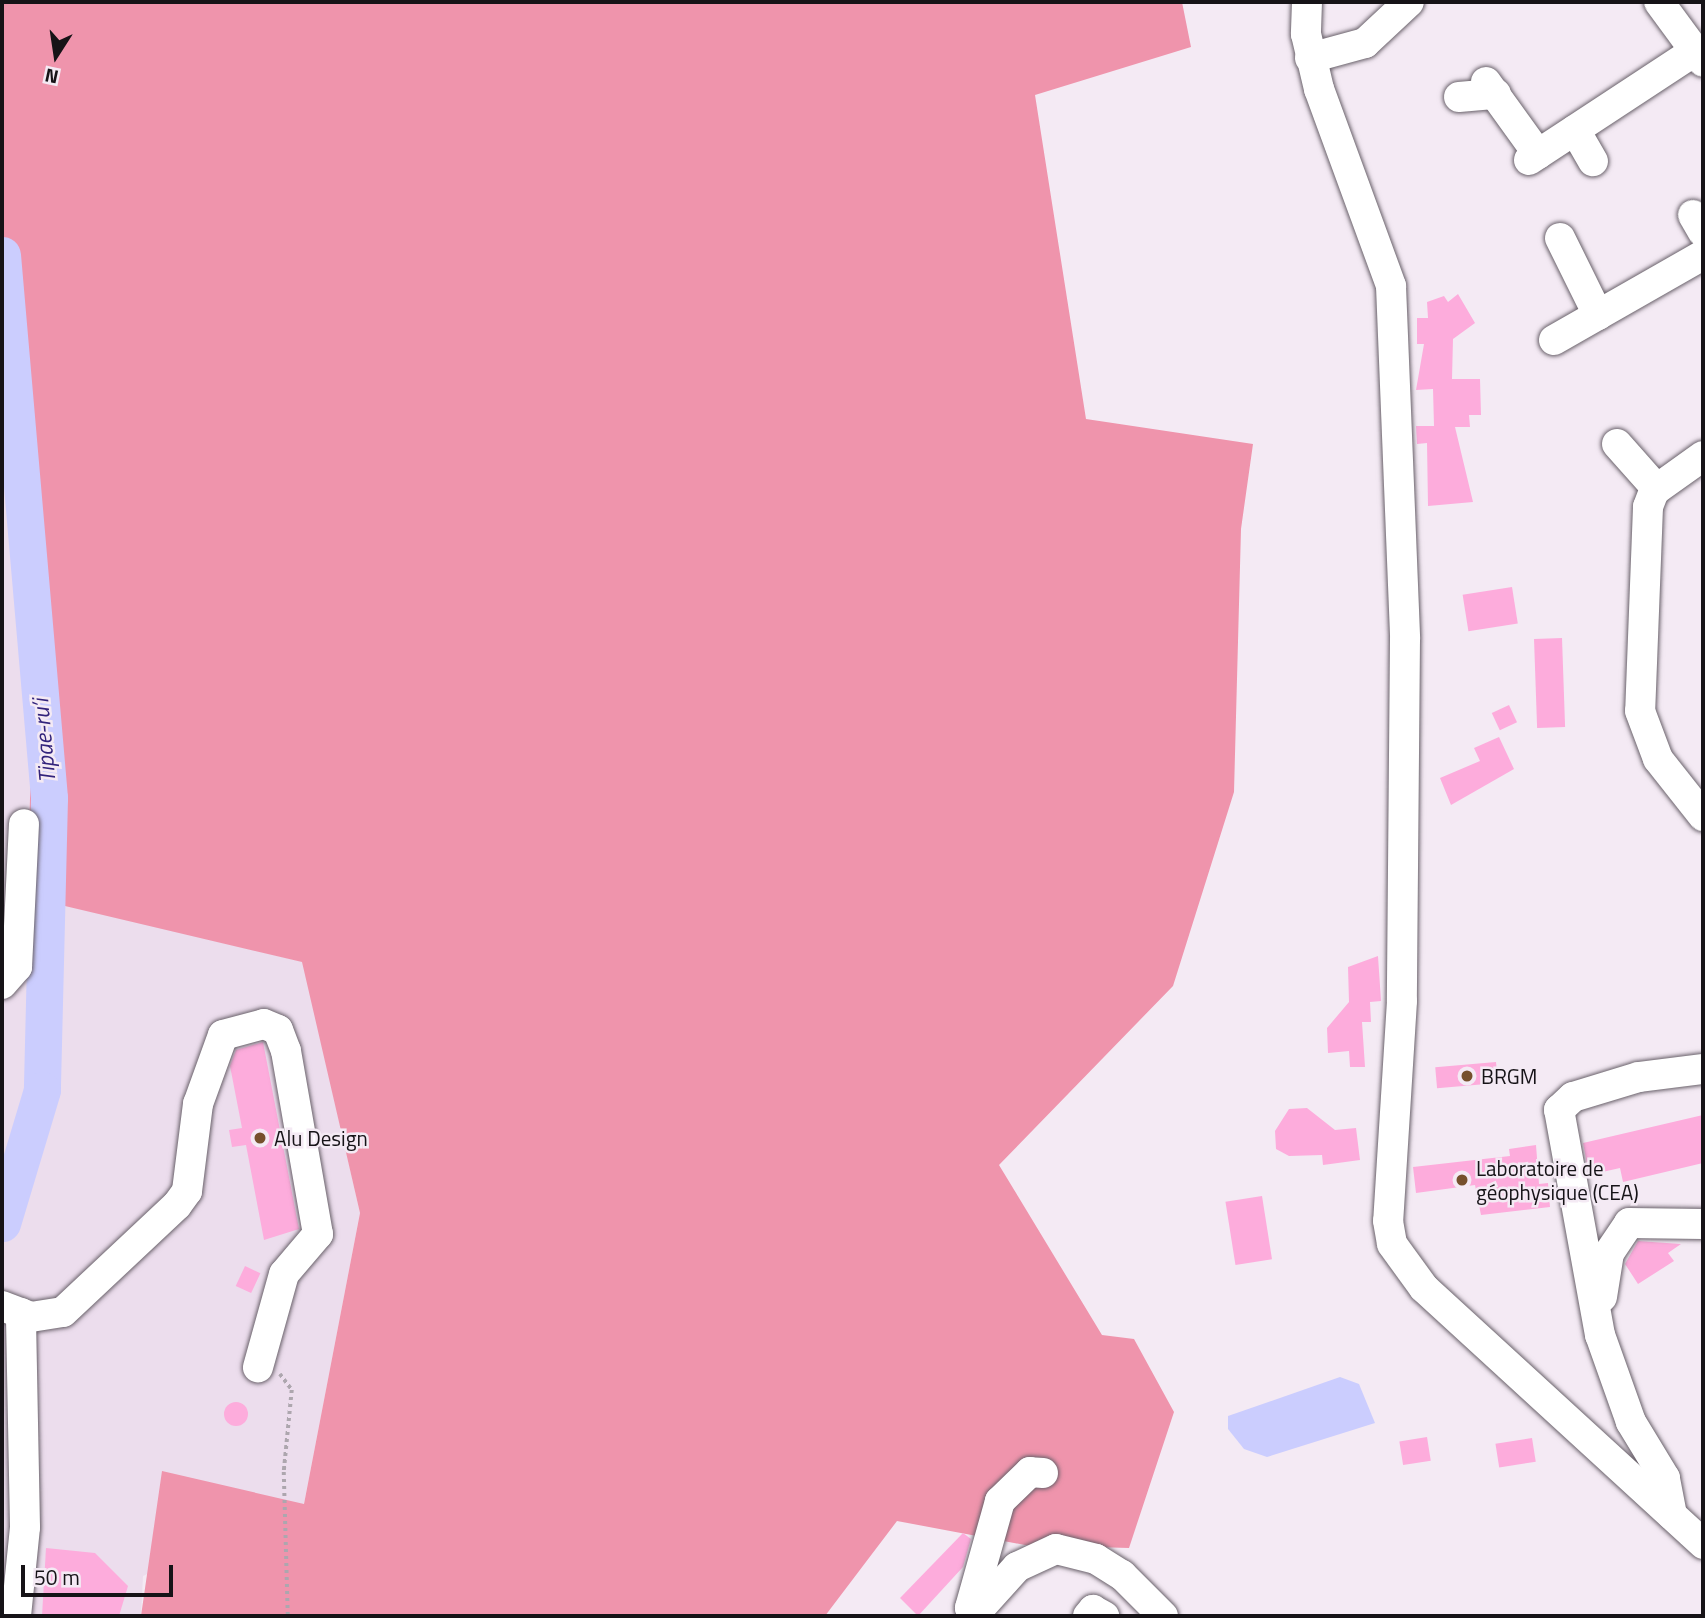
<!DOCTYPE html>
<meta charset="utf-8">
<style>
body{margin:0}
#map{position:relative;width:1705px;height:1618px;overflow:hidden;background:#f4eaf4;font-family:"Titillium Web",sans-serif}
div>[style]{position:absolute}
.built>*{inset:0;background:#ecdded}
.forest>*{inset:0;background:#ef94ac}
.water>*{inset:0;background:#cbcdfe}
.river>*{height:37px;margin:-18.5px;padding:0 18.5px;transform-origin:18.5px;border-radius:18.5px;background:#cbcdfe}
.building>*{inset:0;background:#fdacdc;transform-origin:0 0}
.round{border-radius:50%}
.path>*{height:3.5px;margin-top:-1.75px;transform-origin:0;background:repeating-linear-gradient(90deg,#ada6ae 0 3.5px,transparent 0 7px)}
.roads{filter:drop-shadow(0 0 2px #69616a) drop-shadow(0 0 2px #69616a)}
.minor>*{height:30px;margin:-15px;padding:0 15px;transform-origin:15px;border-radius:15px;background:#fff}
.dots>*{width:19px;height:19px;translate:-50% -50%;box-sizing:border-box;border:4px solid #f4eaf4;border-radius:50%}
span{translate:-50% -50%;white-space:nowrap;text-align:center;line-height:1.15;-webkit-text-stroke:5px #f4eaf4;paint-order:stroke}
.poi-label{font-size:21px;color:#161317}
.left{translate:0 -50%;text-align:left}
.water-label{font-size:23px;color:#32237c;font-style:italic}
.frame{position:absolute;inset:0;border:4px solid #161317;pointer-events:none}
.north{position:absolute;left:21px;top:21px;width:70px;height:70px;-webkit-text-stroke:5px #f4eaf4;paint-order:stroke;rotate:192deg;font-size:19px;font-weight:700;line-height:28px;text-align:center;color:#161317}
.north::after{content:'';display:block;margin:auto;width:24px;height:32px;background:#161317;clip-path:polygon(50% 0,100% 100%,50% 72%,0 100%)}
.scale{position:absolute;left:21px;top:1565px;width:152px;height:32px;box-sizing:border-box;border:4px solid #161317;border-top:0;padding-left:9px;font-size:21px;line-height:24px;white-space:nowrap;color:#161317;-webkit-text-stroke:5px #f4eaf4;paint-order:stroke}
</style>
<div id="map">
<div class="built">
<div style="clip-path:polygon(2px 389px,34px 666px,27px 896px,303px 962px,360px 1213px,304px 1504px,143px 1576px,141px 1616px,2px 1616px)"></div>
</div>
<div class="forest">
<div style="clip-path:polygon(2px 2px,1182px 2px,1191px 47px,1035px 95px,1086px 419px,1253px 444px,1241px 529px,1234px 792px,1173px 986px,999px 1165px,1102px 1335px,1134px 1339px,1174px 1412px,1129px 1548px,1025px 1545px,897px 1521px,825px 1616px,141px 1616px,162px 1471px,304px 1504px,360px 1213px,302px 962px,27px 897px,34px 666px,2px 389px)"></div>
</div>
<div class="water">
<div style="clip-path:polygon(1340px 1377px,1359px 1384px,1375px 1423px,1267px 1457px,1244px 1449px,1228px 1429px,1228px 1416px)"></div>
</div>
<div class="river">
<div style="left:2px;top:255px;width:545px;rotate:85.05deg"></div>
<div style="left:49px;top:798px;width:292px;rotate:91.4deg"></div>
<div style="left:42px;top:1090px;width:139px;rotate:106.7deg"></div>
</div>
<div class="building">
<div style="clip-path:polygon(1458px 294px,1475px 323px,1453px 339px,1452px 379px,1480px 379px,1481px 415px,1469px 415px,1470px 427px,1455px 427px,1473px 502px,1428px 506px,1427px 443px,1417px 444px,1416px 426px,1434px 426px,1433px 389px,1416px 390px,1424px 344px,1417px 344px,1417px 318px,1428px 318px,1427px 302px,1444px 296px,1448px 302px)"></div>
<div style="left:1512px;top:587px;width:37px;height:50px;rotate:81deg"></div>
<div style="left:1562px;top:638px;width:89px;height:28px;rotate:88deg"></div>
<div style="left:1509px;top:705px;width:19px;height:19px;rotate:65deg"></div>
<div style="clip-path:polygon(1499px 737px,1514px 769px,1451px 805px,1440px 778px,1480px 761px,1474px 748px)"></div>
<div style="clip-path:polygon(1378px 956px,1381px 1001px,1370px 1002px,1371px 1022px,1362px 1022px,1365px 1067px,1350px 1067px,1349px 1051px,1328px 1053px,1327px 1028px,1349px 1002px,1348px 967px)"></div>
<div style="clip-path:polygon(263px 1042px,299px 1229px,264px 1240px,246px 1145px,232px 1147px,229px 1130px,242px 1128px,230px 1066px,236px 1050px)"></div>
<div style="left:1496px;top:1062px;width:21px;height:61px;rotate:85deg"></div>
<div style="clip-path:polygon(1307px 1108px,1335px 1130px,1356px 1128px,1360px 1160px,1323px 1165px,1322px 1155px,1289px 1156px,1276px 1149px,1275px 1131px,1289px 1109px)"></div>
<div style="clip-path:polygon(1703px 1115px,1703px 1163px,1623px 1182px,1620px 1168px,1589px 1175px,1583px 1143px)"></div>
<div style="clip-path:polygon(1536px 1145px,1539px 1184px,1548px 1183px,1550px 1207px,1481px 1215px,1475px 1185px,1416px 1193px,1413px 1167px,1510px 1156px,1509px 1149px)"></div>
<div style="left:1262px;top:1196px;width:64px;height:37px;rotate:81deg"></div>
<div style="clip-path:polygon(1638px 1241px,1681px 1244px,1668px 1253px,1674px 1261px,1638px 1284px,1625px 1264px)"></div>
<div style="left:245px;top:1266px;width:17px;height:22px;rotate:25deg"></div>
<div class="round" style="left:224px;top:1402px;width:24px;height:24px"></div>
<div style="left:1427px;top:1437px;width:24px;height:28px;rotate:81deg"></div>
<div style="left:1532px;top:1438px;width:24px;height:37px;rotate:81deg"></div>
<div style="clip-path:polygon(963px 1533px,971px 1539px,963px 1567px,918px 1616px,900px 1598px)"></div>
<div style="clip-path:polygon(46px 1548px,95px 1553px,128px 1586px,119px 1616px,42px 1616px)"></div>
</div>
<div class="path">
<div style="left:280px;top:1374px;width:20px;rotate:53deg"></div>
<div style="left:292px;top:1390px;width:82px;rotate:95.6deg"></div>
<div style="left:284px;top:1472px;width:144px;rotate:88.4deg"></div>
</div>
<div class="roads">
<div class="minor">
<div style="left:1307px;top:2px;width:32px;rotate:92deg"></div>
<div style="left:1306px;top:34px;width:57px;rotate:76.7deg"></div>
<div style="left:1319px;top:89px;width:210px;rotate:69.9deg"></div>
<div style="left:1391px;top:286px;width:353px;rotate:87.7deg"></div>
<div style="left:1405px;top:639px;width:362px;rotate:90.5deg"></div>
<div style="left:1402px;top:1001px;width:220px;rotate:93.6deg"></div>
<div style="left:1388px;top:1221px;width:23px;rotate:80deg"></div>
<div style="left:1392px;top:1244px;width:54px;rotate:54deg"></div>
<div style="left:1424px;top:1288px;width:379px;rotate:42.5deg"></div>
<div style="left:1659px;top:2px;width:74px;rotate:53.7deg"></div>
<div style="left:1310px;top:58px;width:57px;rotate:-15.3deg"></div>
<div style="left:1365px;top:43px;width:60px;rotate:-43deg"></div>
<div style="left:1486px;top:82px;width:89px;rotate:54.2deg"></div>
<div style="left:1459px;top:97px;width:37px;rotate:-5deg"></div>
<div style="left:1575px;top:130px;width:36px;rotate:60deg"></div>
<div style="left:1529px;top:160px;width:199px;rotate:-33.3deg"></div>
<div style="left:1693px;top:215px;width:20px;rotate:60deg"></div>
<div style="left:1560px;top:238px;width:86px;rotate:63.7deg"></div>
<div style="left:1554px;top:340px;width:172px;rotate:-29.7deg"></div>
<div style="left:1617px;top:444px;width:60px;rotate:48.4deg"></div>
<div style="left:1703px;top:456px;width:60px;rotate:144.5deg"></div>
<div style="left:1654px;top:491px;width:17px;rotate:111deg"></div>
<div style="left:1648px;top:507px;width:204px;rotate:92.2deg"></div>
<div style="left:1640px;top:711px;width:51px;rotate:69.4deg"></div>
<div style="left:1658px;top:759px;width:73px;rotate:51.7deg"></div>
<div style="left:2px;top:984px;width:23px;rotate:-49deg"></div>
<div style="left:17px;top:967px;width:143px;rotate:-87.2deg"></div>
<div style="left:1602px;top:1297px;width:45px;rotate:-81deg"></div>
<div style="left:1609px;top:1253px;width:36px;rotate:-56deg"></div>
<div style="left:1629px;top:1223px;width:74px;rotate:0.8deg"></div>
<div style="left:2px;top:1306px;width:31px;rotate:21deg"></div>
<div style="left:31px;top:1317px;width:32px;rotate:-9deg"></div>
<div style="left:63px;top:1312px;width:156px;rotate:-43.2deg"></div>
<div style="left:177px;top:1205px;width:17px;rotate:-54deg"></div>
<div style="left:187px;top:1191px;width:88px;rotate:-82.8deg"></div>
<div style="left:198px;top:1104px;width:73px;rotate:-70.1deg"></div>
<div style="left:223px;top:1035px;width:42px;rotate:-15deg"></div>
<div style="left:264px;top:1024px;width:15px;rotate:23deg"></div>
<div style="left:278px;top:1030px;width:22px;rotate:69deg"></div>
<div style="left:286px;top:1051px;width:186px;rotate:80.1deg"></div>
<div style="left:318px;top:1234px;width:52px;rotate:130.4deg"></div>
<div style="left:284px;top:1274px;width:97px;rotate:105.6deg"></div>
<div style="left:1043px;top:1473px;width:13px;rotate:-176deg"></div>
<div style="left:1030px;top:1472px;width:42px;rotate:136deg"></div>
<div style="left:1000px;top:1501px;width:111px;rotate:105.7deg"></div>
<div style="left:970px;top:1608px;width:11px;rotate:-5deg"></div>
<div style="left:981px;top:1607px;width:54px;rotate:-48deg"></div>
<div style="left:1017px;top:1567px;width:43px;rotate:-24.8deg"></div>
<div style="left:1056px;top:1549px;width:41px;rotate:14deg"></div>
<div style="left:1096px;top:1559px;width:31px;rotate:32deg"></div>
<div style="left:1122px;top:1575px;width:58px;rotate:45deg"></div>
<div style="left:1672px;top:1515px;width:38px;rotate:-101deg"></div>
<div style="left:1665px;top:1478px;width:66px;rotate:-121.3deg"></div>
<div style="left:1631px;top:1422px;width:92px;rotate:-109.6deg"></div>
<div style="left:1600px;top:1335px;width:229px;rotate:-100.3deg"></div>
<div style="left:1559px;top:1110px;width:19px;rotate:-43deg"></div>
<div style="left:1573px;top:1097px;width:69px;rotate:-16.9deg"></div>
<div style="left:1639px;top:1077px;width:64px;rotate:-7.1deg"></div>
<div style="left:16px;top:1616px;width:89px;rotate:-84.2deg"></div>
<div style="left:25px;top:1527px;width:214px;rotate:-91.1deg"></div>
<div style="left:1088px;top:1616px;width:8px;rotate:-50deg"></div>
<div style="left:1093px;top:1610px;width:13px;rotate:29deg"></div>
</div>
</div>
<div class="dots">
<div style="left:1467px;top:1076px;background:#76502c"></div>
<div style="left:260px;top:1138px;background:#76502c"></div>
<div style="left:1462px;top:1180px;background:#76502c"></div>
</div>
<div class="poi-label">
<span class="left" style="left:1481px;top:1076px">BRGM</span>
<span class="left" style="left:274px;top:1138px">Alu Design</span>
<span class="left" style="left:1476px;top:1180px">Laboratoire de<br>géophysique (CEA)</span>
</div>
<div class="water-label">
<span style="left:44px;top:741px;rotate:-95deg">Tipae-ru’i</span>
</div>
<div class="frame"></div>
<div class="north">N</div>
<div class="scale">50 m</div>
</div>
